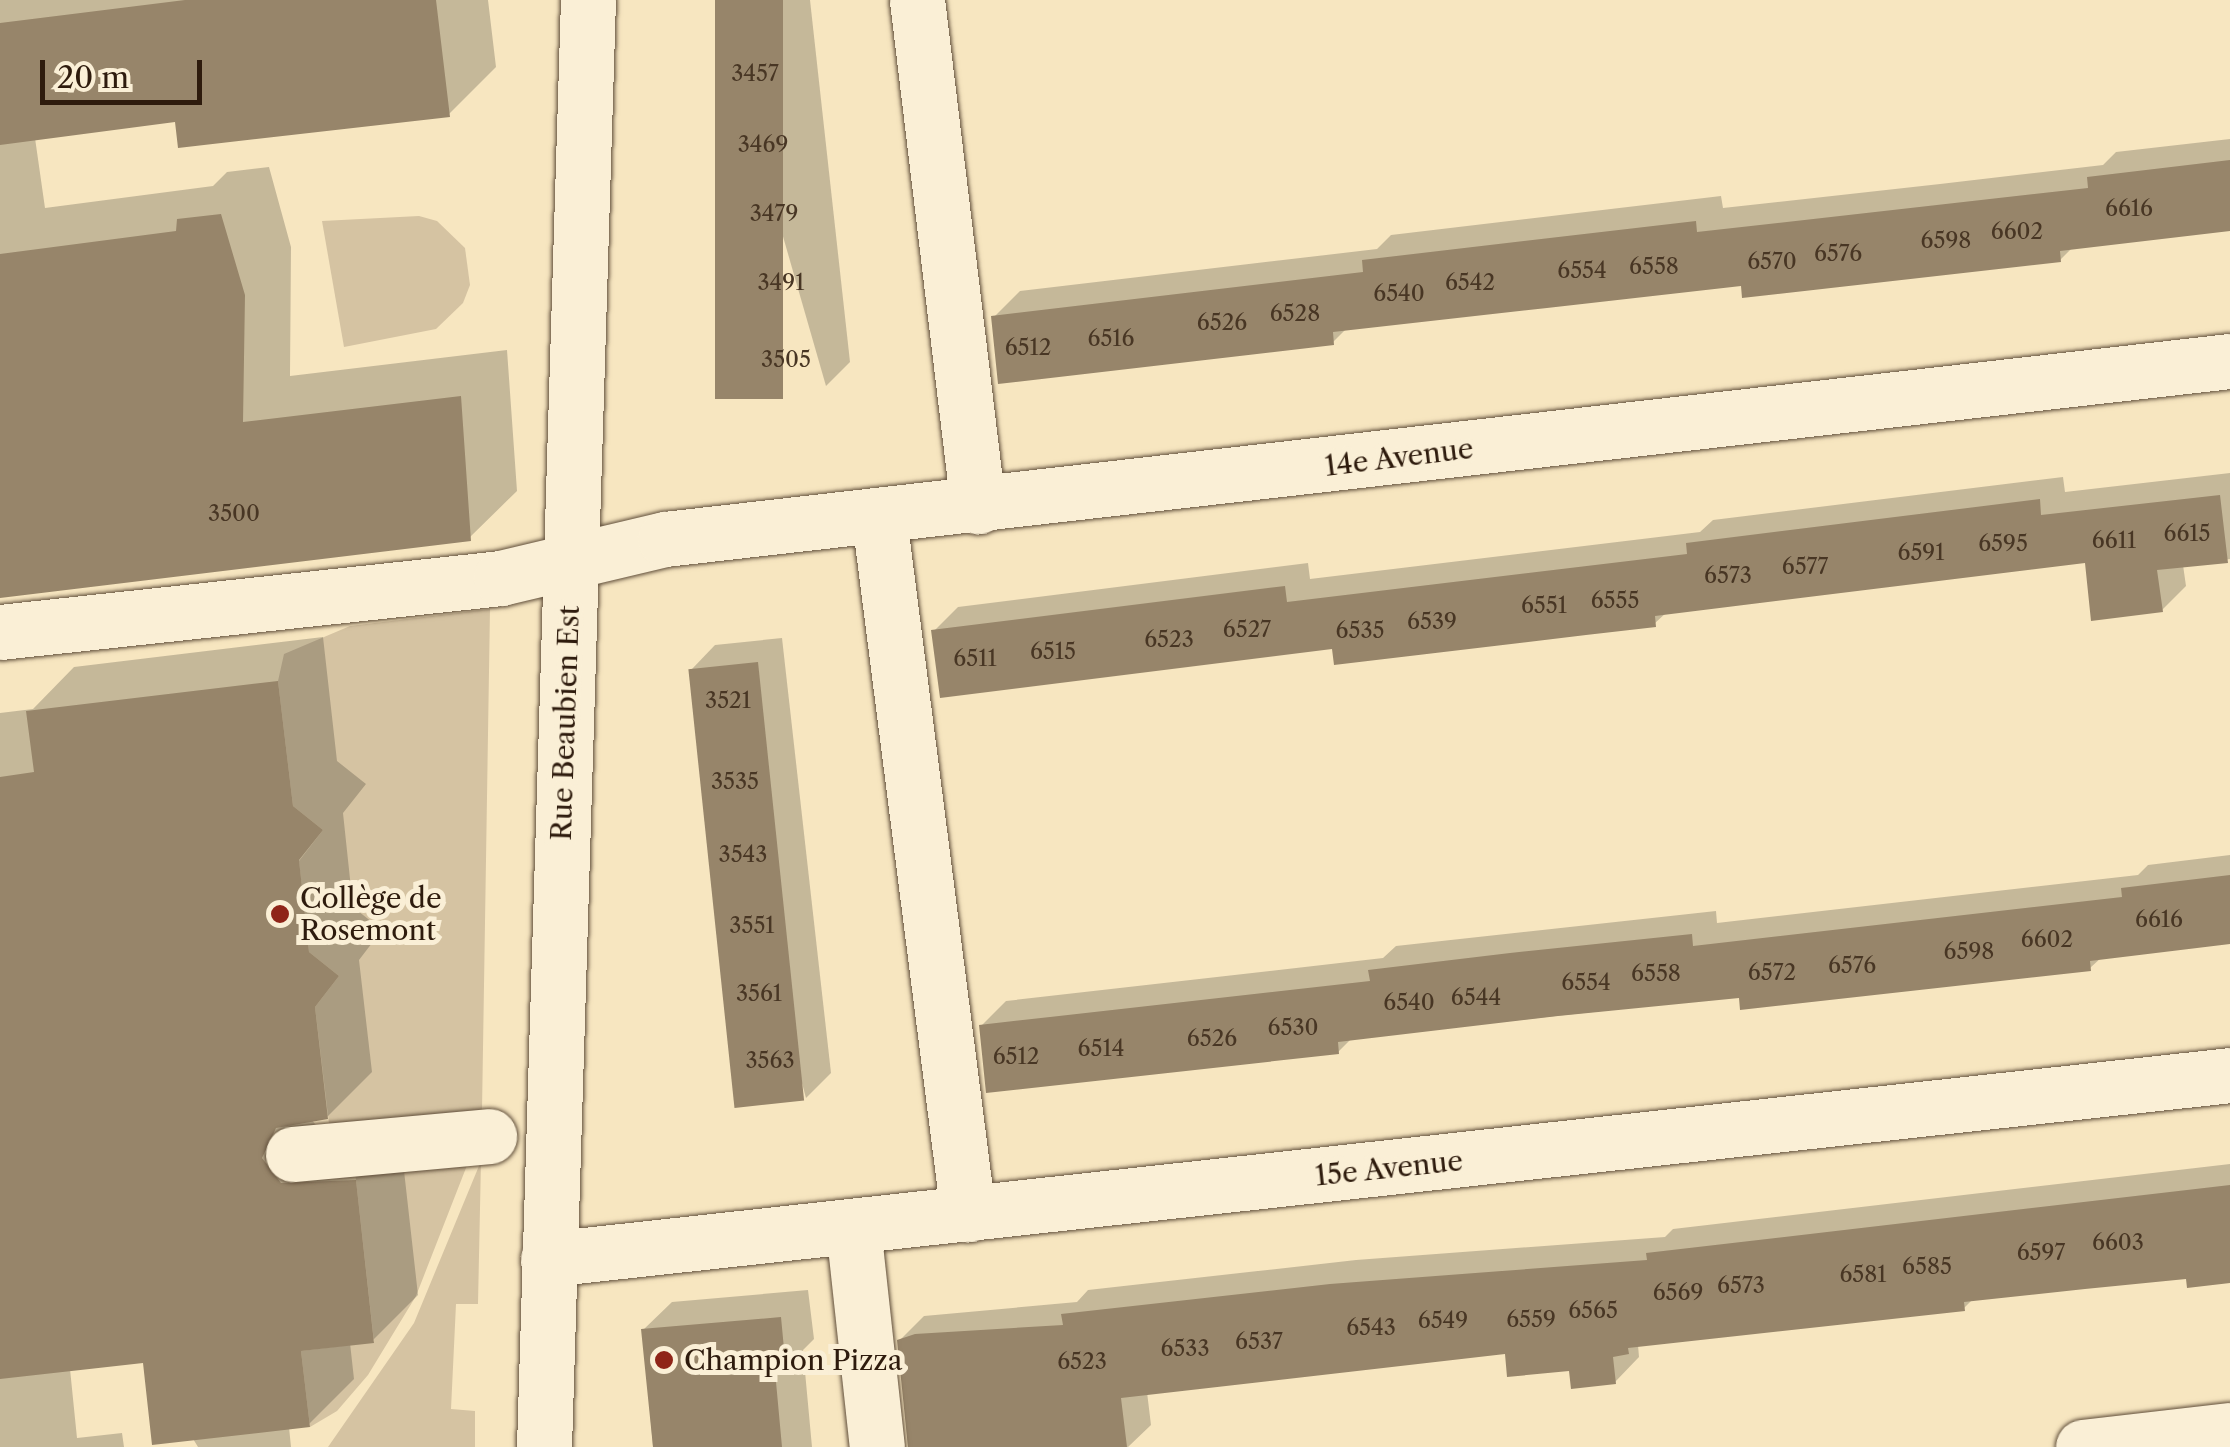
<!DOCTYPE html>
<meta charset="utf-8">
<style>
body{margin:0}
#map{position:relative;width:2230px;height:1447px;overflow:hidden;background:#f7e6c0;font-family:"Libre Caslon Text",serif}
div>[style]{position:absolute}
.green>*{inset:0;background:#d5c3a2}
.shadow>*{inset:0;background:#0003}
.building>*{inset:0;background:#97856a;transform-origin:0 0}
.roads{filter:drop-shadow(0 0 2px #604e3a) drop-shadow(0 0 2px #604e3a)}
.minor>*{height:55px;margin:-27.5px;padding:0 27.5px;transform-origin:27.5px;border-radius:27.5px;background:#faefd6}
.dots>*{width:28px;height:28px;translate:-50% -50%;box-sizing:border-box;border:5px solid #faefd6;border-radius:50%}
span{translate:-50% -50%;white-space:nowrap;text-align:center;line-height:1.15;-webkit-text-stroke:10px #faefd6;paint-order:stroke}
.number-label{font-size:22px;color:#483624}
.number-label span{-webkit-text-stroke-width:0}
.street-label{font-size:28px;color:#2e1b0d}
.poi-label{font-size:28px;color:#2e1b0d}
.left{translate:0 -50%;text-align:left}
.scale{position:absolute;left:40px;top:60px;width:162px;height:45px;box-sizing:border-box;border:5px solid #2e1b0d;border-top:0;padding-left:12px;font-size:30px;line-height:35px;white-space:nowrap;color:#2e1b0d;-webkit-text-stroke:8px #faefd6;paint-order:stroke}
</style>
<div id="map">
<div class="green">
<div style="clip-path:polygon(419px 216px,437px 221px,465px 248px,470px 285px,463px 303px,436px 329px,344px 347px,322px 221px)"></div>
<div style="clip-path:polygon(490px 609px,482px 1111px,330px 1132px,315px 1007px,339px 976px,309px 952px,299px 861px,323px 830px,293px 806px,278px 681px,284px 654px,350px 626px)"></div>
<div style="clip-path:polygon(473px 1150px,416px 1296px,368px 1375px,337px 1411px,310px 1427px,301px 1351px,374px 1342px,354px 1162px)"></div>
<div style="clip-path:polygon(481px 1161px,478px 1304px,456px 1304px,451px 1409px,475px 1411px,475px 1447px,328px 1447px,414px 1323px)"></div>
</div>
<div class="shadow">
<div style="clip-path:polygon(0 0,488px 0,496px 67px,449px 114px,177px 119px,35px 138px,45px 208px,213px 186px,227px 172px,269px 167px,291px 247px,290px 376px,507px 350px,517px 491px,469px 538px,0 596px)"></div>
<div style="clip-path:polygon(715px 0,810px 0,850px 362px,826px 386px)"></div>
<div style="clip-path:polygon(2230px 139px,2230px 229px,2073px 247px,2060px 260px,1743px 283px,1347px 328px,1333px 342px,994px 317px,1020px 291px,1377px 249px,1391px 235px,1721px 196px,1723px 208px,1940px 184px,2103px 165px,2116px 152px)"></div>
<div style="clip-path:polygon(2230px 473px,2230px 559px,2183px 565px,2186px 586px,2162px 610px,2087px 561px,1667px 612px,1654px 624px,1334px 647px,934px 631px,958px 607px,1308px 563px,1310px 579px,1700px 532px,1713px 520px,2063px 477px,2065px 492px)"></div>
<div style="clip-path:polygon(323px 637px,337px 761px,366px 784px,343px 813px,353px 907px,382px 930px,359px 960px,372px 1072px,327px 1117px,312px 1120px,326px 1138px,400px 1135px,418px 1295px,373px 1340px,350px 1343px,354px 1379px,309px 1424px,289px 1427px,291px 1447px,198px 1447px,145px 1360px,70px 1369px,77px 1438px,122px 1433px,124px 1447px,0 1447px,0 713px,33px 709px,74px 667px)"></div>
<div style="clip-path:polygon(782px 638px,831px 1073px,806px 1098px,691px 670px,715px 645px)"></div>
<div style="clip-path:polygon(2230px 855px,2230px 942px,2102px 957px,2090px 968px,1741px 996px,1352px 1038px,1338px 1052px,981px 1026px,1006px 1001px,1383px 958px,1396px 946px,1716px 911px,1717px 923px,2138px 875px,2148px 865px)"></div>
<div style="clip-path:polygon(2230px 1164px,2230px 1280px,2188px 1276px,1973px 1299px,1964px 1308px,1638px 1345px,1639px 1357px,1615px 1382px,1507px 1352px,1147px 1392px,1151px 1425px,1128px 1447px,908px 1447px,899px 1341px,924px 1316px,1077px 1302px,1088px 1290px,1356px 1260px,1665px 1237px,1673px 1229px)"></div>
<div style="clip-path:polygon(808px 1290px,814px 1339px,803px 1350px,812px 1447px,653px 1447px,643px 1330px,672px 1302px)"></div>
</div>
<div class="building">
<div style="clip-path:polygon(185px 0,436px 0,450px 117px,178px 148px,175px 122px,0 145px,0 23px)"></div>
<div style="left:715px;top:0;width:68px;height:399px"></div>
<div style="clip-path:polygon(2230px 160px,2230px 231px,2060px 251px,2061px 262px,1742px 298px,1741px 286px,1547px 308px,1333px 332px,1334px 345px,998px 384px,991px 316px,1363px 272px,1362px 260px,1696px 221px,1697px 232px,2088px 188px,2087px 177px)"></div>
<div style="clip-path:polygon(221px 214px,245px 295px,243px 422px,461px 396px,471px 541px,0 598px,0 254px,176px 231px,177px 219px)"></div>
<div style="clip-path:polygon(2220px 495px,2228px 563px,2157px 570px,2163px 612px,2091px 621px,2085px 563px,1655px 616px,1656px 627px,1586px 635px,1334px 665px,1332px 649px,940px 698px,931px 630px,1285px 586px,1287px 602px,1687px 554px,1686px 543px,2040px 499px,2041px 515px)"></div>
<div style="left:758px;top:662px;width:441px;height:70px;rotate:84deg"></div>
<div style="clip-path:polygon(278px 681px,293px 806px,323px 830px,299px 860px,309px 952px,339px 976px,315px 1007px,328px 1119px,276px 1128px,262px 1158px,281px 1183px,356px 1180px,374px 1343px,301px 1351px,310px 1427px,152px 1445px,143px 1363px,0 1379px,0 777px,34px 772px,26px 711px)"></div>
<div style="clip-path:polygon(2230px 875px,2230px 944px,2090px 961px,2091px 971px,1740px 1010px,1739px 998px,1558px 1016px,1338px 1042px,1339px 1054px,986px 1093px,979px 1025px,1370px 981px,1368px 970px,1510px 953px,1692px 934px,1693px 946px,2122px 897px,2121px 888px)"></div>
<div style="clip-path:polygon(2230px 1185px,2230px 1283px,2187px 1288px,2186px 1279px,2085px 1289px,1964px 1302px,1965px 1311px,1628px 1348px,1629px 1354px,1613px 1357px,1616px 1384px,1571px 1389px,1569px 1371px,1507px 1377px,1505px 1354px,1121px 1398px,1127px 1447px,908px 1447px,897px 1340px,915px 1334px,1063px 1325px,1061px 1314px,1330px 1284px,1647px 1260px,1646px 1253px)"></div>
<div style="clip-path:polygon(781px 1317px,786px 1370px,775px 1371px,782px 1447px,653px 1447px,641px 1329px)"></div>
</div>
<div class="roads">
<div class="minor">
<div style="left:917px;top:0;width:510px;rotate:83.13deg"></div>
<div style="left:879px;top:518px;width:702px;rotate:82.71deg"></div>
<div style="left:0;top:632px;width:504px;rotate:-6.15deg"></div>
<div style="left:501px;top:578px;width:169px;rotate:-13.4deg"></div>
<div style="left:665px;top:539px;width:1575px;rotate:-6.49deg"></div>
<div style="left:293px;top:1154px;width:197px;rotate:-5.2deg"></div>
<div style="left:853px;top:1227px;width:221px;rotate:83.8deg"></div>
<div style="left:548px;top:1259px;width:1692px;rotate:-6.24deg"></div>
<div style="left:544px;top:1447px;width:1448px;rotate:-88.26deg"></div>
<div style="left:2083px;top:1447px;width:148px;rotate:-6.6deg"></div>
</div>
</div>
<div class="dots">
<div style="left:280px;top:914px;background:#8f2418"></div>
<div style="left:664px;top:1360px;background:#8f2418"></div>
</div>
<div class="number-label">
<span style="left:755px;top:74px">3457</span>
<span style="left:763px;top:145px">3469</span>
<span style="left:2129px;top:209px">6616</span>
<span style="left:774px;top:214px">3479</span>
<span style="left:2017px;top:232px">6602</span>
<span style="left:1946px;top:241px">6598</span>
<span style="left:1838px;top:254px">6576</span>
<span style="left:1772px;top:262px">6570</span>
<span style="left:1654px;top:267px">6558</span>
<span style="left:1582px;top:271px">6554</span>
<span style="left:781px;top:283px">3491</span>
<span style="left:1470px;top:283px">6542</span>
<span style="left:1399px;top:294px">6540</span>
<span style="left:1295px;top:314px">6528</span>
<span style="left:1222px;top:323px">6526</span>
<span style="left:1111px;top:339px">6516</span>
<span style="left:1028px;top:348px">6512</span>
<span style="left:786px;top:360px">3505</span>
<span style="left:234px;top:514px">3500</span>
<span style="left:2187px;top:534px">6615</span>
<span style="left:2114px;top:541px">6611</span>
<span style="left:2003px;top:544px">6595</span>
<span style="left:1921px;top:553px">6591</span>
<span style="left:1805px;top:567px">6577</span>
<span style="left:1728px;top:576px">6573</span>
<span style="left:1615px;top:601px">6555</span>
<span style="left:1544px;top:606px">6551</span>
<span style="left:1432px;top:622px">6539</span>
<span style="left:1247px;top:630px">6527</span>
<span style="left:1360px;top:631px">6535</span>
<span style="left:1169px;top:640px">6523</span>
<span style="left:1053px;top:652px">6515</span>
<span style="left:975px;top:659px">6511</span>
<span style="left:728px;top:701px">3521</span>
<span style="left:735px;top:782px">3535</span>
<span style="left:743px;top:855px">3543</span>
<span style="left:2159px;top:920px">6616</span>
<span style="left:752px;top:926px">3551</span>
<span style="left:2047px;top:940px">6602</span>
<span style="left:1969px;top:952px">6598</span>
<span style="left:1852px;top:966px">6576</span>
<span style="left:1772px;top:973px">6572</span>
<span style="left:1656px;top:974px">6558</span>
<span style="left:1586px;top:983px">6554</span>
<span style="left:759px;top:994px">3561</span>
<span style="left:1476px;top:998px">6544</span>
<span style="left:1409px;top:1003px">6540</span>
<span style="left:1293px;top:1028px">6530</span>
<span style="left:1212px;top:1039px">6526</span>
<span style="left:1101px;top:1049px">6514</span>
<span style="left:1016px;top:1057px">6512</span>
<span style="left:770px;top:1061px">3563</span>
<span style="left:2118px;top:1243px">6603</span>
<span style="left:2041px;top:1253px">6597</span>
<span style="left:1927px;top:1267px">6585</span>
<span style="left:1863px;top:1275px">6581</span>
<span style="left:1741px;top:1286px">6573</span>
<span style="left:1678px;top:1293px">6569</span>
<span style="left:1593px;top:1311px">6565</span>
<span style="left:1531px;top:1320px">6559</span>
<span style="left:1443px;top:1321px">6549</span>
<span style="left:1371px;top:1328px">6543</span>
<span style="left:1259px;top:1342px">6537</span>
<span style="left:1185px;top:1349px">6533</span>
<span style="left:1082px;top:1362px">6523</span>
</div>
<div class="street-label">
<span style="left:1399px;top:457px;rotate:-7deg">14e Avenue</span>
<span style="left:565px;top:723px;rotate:-88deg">Rue Beaubien Est</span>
<span style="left:1389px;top:1168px;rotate:-6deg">15e Avenue</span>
</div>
<div class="poi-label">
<span class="left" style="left:300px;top:914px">Collège de<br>Rosemont</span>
<span class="left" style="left:684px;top:1360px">Champion Pizza</span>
</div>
<div class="scale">20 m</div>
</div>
